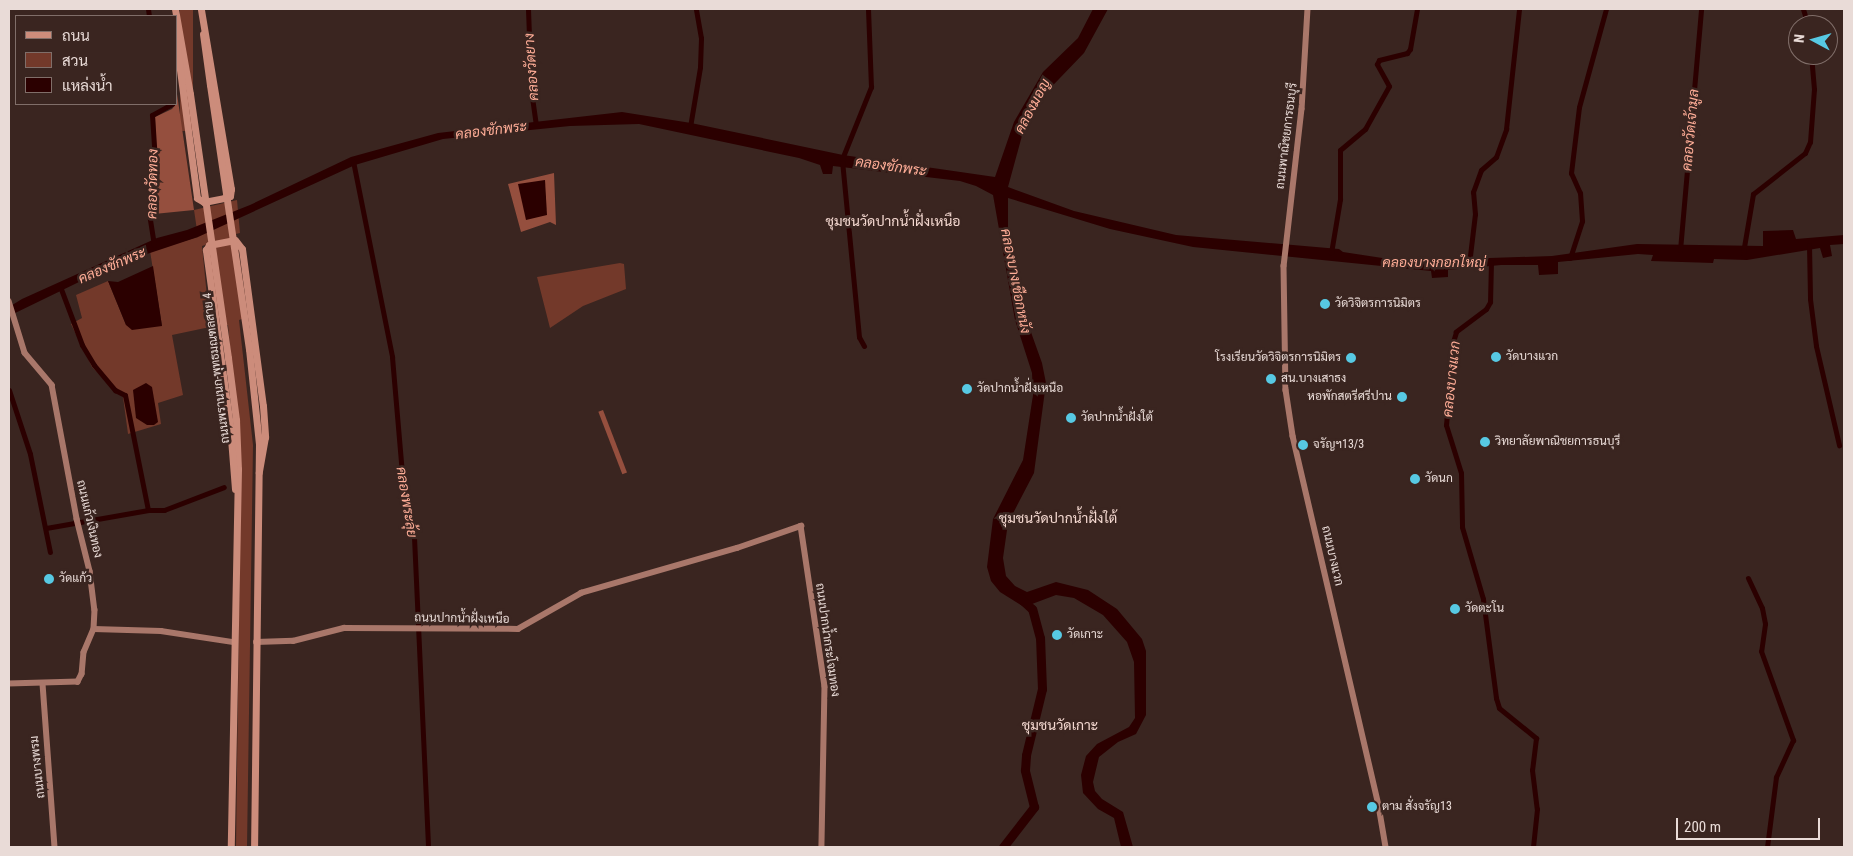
<!DOCTYPE html>
<meta charset="utf-8">
<style>
body{margin:0}
#map{position:relative;width:1853px;height:856px;overflow:hidden;background:#3a2520;font-family:"Roboto Condensed",Sarabun,sans-serif}
div>[style]{position:absolute}
.green>*{inset:0;background:#73392a;transform-origin:0 0}
.forest>*{inset:0;background:#954f3e;transform-origin:0 0}
.water>*{inset:0;background:#2b0000}
.canal>*{height:5px;margin:-2.5px;padding:0 2.5px;transform-origin:2.5px;border-radius:2.5px;background:#2b0000}
.river>*{height:9px;margin:-4.5px;padding:0 4.5px;transform-origin:4.5px;border-radius:4.5px;background:#2b0000}
.secondary>*{height:5.5px;margin:-2.75px;padding:0 2.75px;transform-origin:2.75px;border-radius:2.75px;background:#a9776a}
.primary>*{height:7px;margin:-3.5px;padding:0 3.5px;transform-origin:3.5px;border-radius:3.5px;background:#cc8c7b}
.primary-bridge>*{height:7px;margin:-3.5px;padding:0 3.5px;transform-origin:3.5px;border-radius:3.5px;background:#cc8c7b}
.dots>*{width:14px;height:14px;translate:-50% -50%;box-sizing:border-box;border:2px solid #3a2520;border-radius:50%}
span{translate:-50% -50%;white-space:nowrap;text-align:center;line-height:1.15;-webkit-text-stroke:5px #3a2520;paint-order:stroke}
.street-label{font-size:12px;color:#e9dbd7}
.poi-label{font-size:12px;color:#e9dbd7}
.left{translate:0 -50%;text-align:left}
.right{translate:-100% -50%;text-align:right}
.water-label{font-size:14px;color:#ffad97;font-style:italic}
.neighbourhood-label{font-size:14px;color:#f5d9d1}
.frame{position:absolute;inset:0;border:10px solid #e9dbd7;pointer-events:none}
.legend{position:absolute;left:15px;top:15px;width:162px;height:90px;box-sizing:border-box;background:#3a2520;border:1px solid #806e69;margin:0;padding:6px 9px;list-style:none;font-size:15px;color:#e9dbd7}
.legend li{display:flex;align-items:center;gap:10px;height:25px}
.legend b{width:25px;border:1px solid #806e69}
.north{position:absolute;left:1788px;top:15px;width:50px;height:50px;box-sizing:border-box;background:#3a2520;border:1px solid #806e69;border-radius:50%;rotate:276deg;font-size:14px;font-weight:700;line-height:20px;text-align:center;color:#e9dbd7}
.north::after{content:'';display:block;margin:auto;width:18px;height:22px;background:#57c9e3;clip-path:polygon(50% 0,100% 100%,50% 72%,0 100%)}
.scale{position:absolute;left:1676px;top:818px;width:144px;height:22px;box-sizing:border-box;border:2px solid #e9dbd7;border-top:0;padding-left:6px;font-size:15px;line-height:18px;white-space:nowrap;color:#e9dbd7;-webkit-text-stroke:4px #3a2520;paint-order:stroke}
</style>
<div id="map">
<div class="green">
<div style="left:180px;top:9px;width:13px;height:122px"></div>
<div style="clip-path:polygon(237px 200px,240px 233px,236px 234px,248px 317px,239px 320px,253px 445px,247px 847px,236px 847px,241px 463px,228px 325px,218px 327px,208px 244px,202px 246px,210px 327px,172px 335px,183px 395px,158px 403px,161px 424px,128px 434px,123px 397px,92px 367px,71px 324px,82px 318px,76px 295px,108px 281px,126px 325px,162px 326px,150px 251px,198px 237px,194px 210px)"></div>
<div style="clip-path:polygon(620px 263px,624px 264px,626px 289px,583px 306px,550px 328px,537px 277px)"></div>
</div>
<div class="forest">
<div style="clip-path:polygon(177px 94px,194px 210px,154px 214px,157px 187px,155px 117px,172px 109px,176px 104px)"></div>
<div style="clip-path:polygon(554px 173px,556px 225px,550px 222px,521px 232px,508px 184px)"></div>
<div style="left:603px;top:410px;width:67px;height:5px;rotate:69deg"></div>
</div>
<div class="water">
<div style="clip-path:polygon(1093px 9px,1108px 9px,1084px 53px,1034px 105px,1023px 123px,1023px 132px,1008px 187px,1074px 211px,1176px 235px,1339px 249px,1343px 252px,1402px 261px,1552px 256px,1637px 244px,1763px 246px,1763px 231px,1793px 230px,1796px 239px,1844px 235px,1844px 244px,1830px 245px,1832px 256px,1823px 258px,1820px 248px,1747px 260px,1714px 259px,1713px 263px,1651px 261px,1653px 255px,1638px 254px,1558px 262px,1558px 274px,1539px 275px,1538px 265px,1501px 265px,1448px 270px,1448px 277px,1432px 278px,1431px 271px,1193px 247px,1110px 229px,1008px 198px,1008px 227px,1022px 307px,1042px 363px,1046px 383px,1034px 473px,1008px 523px,1003px 558px,1006px 576px,1015px 586px,1027px 592px,1056px 582px,1088px 590px,1117px 609px,1142px 639px,1146px 651px,1146px 715px,1136px 734px,1118px 742px,1099px 757px,1093px 782px,1095px 791px,1102px 799px,1123px 812px,1133px 847px,1121px 847px,1114px 818px,1098px 809px,1083px 793px,1081px 775px,1086px 756px,1097px 744px,1129px 727px,1135px 718px,1134px 662px,1127px 642px,1103px 615px,1074px 598px,1056px 595px,1024px 607px,1000px 592px,991px 581px,987px 567px,993px 519px,1023px 460px,1033px 395px,1032px 373px,1015px 320px,993px 195px,976px 186px,960px 181px,833px 166px,832px 174px,823px 174px,820px 165px,799px 158px,639px 124px,570px 126px,443px 139px,355px 165px,198px 237px,114px 265px,9px 316px,9px 307px,22px 299px,157px 238px,187px 230px,250px 205px,351px 157px,438px 133px,622px 112px,691px 123px,843px 155px,995px 177px,1014px 122px,1043px 72px,1078px 38px)"></div>
<div style="clip-path:polygon(545px 180px,547px 215px,526px 220px,518px 184px)"></div>
<div style="clip-path:polygon(153px 266px,162px 326px,132px 330px,126px 325px,108px 281px,118px 282px)"></div>
<div style="clip-path:polygon(146px 383px,152px 387px,158px 422px,154px 425px,147px 425px,136px 418px,133px 390px)"></div>
</div>
<div class="canal">
<div style="left:148px;top:9px;width:7px;rotate:82deg"></div>
<div style="left:528px;top:9px;width:81px;rotate:87.9deg"></div>
<div style="left:531px;top:90px;width:34px;rotate:82deg"></div>
<div style="left:1803px;top:9px;width:17px;rotate:73deg"></div>
<div style="left:690px;top:127px;width:61px;rotate:-80.5deg"></div>
<div style="left:700px;top:67px;width:29px;rotate:-88deg"></div>
<div style="left:701px;top:38px;width:29px;rotate:-100deg"></div>
<div style="left:353px;top:161px;width:200px;rotate:78.7deg"></div>
<div style="left:392px;top:357px;width:142px;rotate:85.1deg"></div>
<div style="left:404px;top:498px;width:40px;rotate:75.6deg"></div>
<div style="left:414px;top:537px;width:310px;rotate:87.4deg"></div>
<div style="left:154px;top:245px;width:31px;rotate:-99deg"></div>
<div style="left:149px;top:214px;width:53px;rotate:-83.5deg"></div>
<div style="left:155px;top:161px;width:46px;rotate:-93.7deg"></div>
<div style="left:152px;top:115px;width:23px;rotate:-29deg"></div>
<div style="left:1809px;top:245px;width:54px;rotate:88.9deg"></div>
<div style="left:1810px;top:299px;width:47px;rotate:82.7deg"></div>
<div style="left:1816px;top:346px;width:102px;rotate:76.9deg"></div>
<div style="left:1680px;top:250px;width:242px;rotate:-85deg"></div>
<div style="left:1331px;top:253px;width:55px;rotate:-80.5deg"></div>
<div style="left:1340px;top:199px;width:49px;rotate:-90deg"></div>
<div style="left:1340px;top:150px;width:33px;rotate:-40deg"></div>
<div style="left:1365px;top:129px;width:49px;rotate:-60.8deg"></div>
<div style="left:1389px;top:86px;width:25px;rotate:-119deg"></div>
<div style="left:1377px;top:64px;width:4px;rotate:-63deg"></div>
<div style="left:1379px;top:60px;width:29px;rotate:-14deg"></div>
<div style="left:1407px;top:53px;width:5px;rotate:-53deg"></div>
<div style="left:1410px;top:49px;width:41px;rotate:-80.1deg"></div>
<div style="left:1743px;top:253px;width:60px;rotate:-80.4deg"></div>
<div style="left:1753px;top:194px;width:66px;rotate:-38.3deg"></div>
<div style="left:1805px;top:153px;width:12px;rotate:-66deg"></div>
<div style="left:1810px;top:142px;width:53px;rotate:-85.7deg"></div>
<div style="left:1814px;top:89px;width:34px;rotate:-95deg"></div>
<div style="left:1570px;top:258px;width:39px;rotate:-72deg"></div>
<div style="left:1582px;top:221px;width:28px;rotate:-94deg"></div>
<div style="left:1580px;top:193px;width:22px;rotate:-114deg"></div>
<div style="left:1571px;top:173px;width:66px;rotate:-83.1deg"></div>
<div style="left:1579px;top:107px;width:102px;rotate:-74.6deg"></div>
<div style="left:1491px;top:262px;width:40px;rotate:91.4deg"></div>
<div style="left:1490px;top:302px;width:8px;rotate:120deg"></div>
<div style="left:1486px;top:309px;width:38px;rotate:143deg"></div>
<div style="left:1456px;top:332px;width:10px;rotate:107deg"></div>
<div style="left:1453px;top:342px;width:83px;rotate:94.8deg"></div>
<div style="left:1446px;top:425px;width:50px;rotate:72.6deg"></div>
<div style="left:1461px;top:473px;width:54px;rotate:88.9deg"></div>
<div style="left:1462px;top:527px;width:75px;rotate:73.7deg"></div>
<div style="left:1483px;top:599px;width:100px;rotate:82.5deg"></div>
<div style="left:1496px;top:698px;width:10px;rotate:73deg"></div>
<div style="left:1499px;top:708px;width:48px;rotate:39deg"></div>
<div style="left:1536px;top:738px;width:32px;rotate:97deg"></div>
<div style="left:1532px;top:770px;width:39px;rotate:83deg"></div>
<div style="left:1537px;top:809px;width:38px;rotate:96deg"></div>
<div style="left:1469px;top:264px;width:50px;rotate:-83.2deg"></div>
<div style="left:1475px;top:214px;width:22px;rotate:-95deg"></div>
<div style="left:1473px;top:192px;width:23px;rotate:-70deg"></div>
<div style="left:1481px;top:170px;width:20px;rotate:-41deg"></div>
<div style="left:1496px;top:157px;width:30px;rotate:-70deg"></div>
<div style="left:1506px;top:129px;width:121px;rotate:-83.8deg"></div>
<div style="left:61px;top:289px;width:60px;rotate:69.4deg"></div>
<div style="left:82px;top:345px;width:23px;rotate:59deg"></div>
<div style="left:94px;top:365px;width:33px;rotate:50deg"></div>
<div style="left:115px;top:390px;width:11px;rotate:27deg"></div>
<div style="left:125px;top:395px;width:117px;rotate:78.7deg"></div>
<div style="left:864px;top:346px;width:10px;rotate:-119deg"></div>
<div style="left:859px;top:337px;width:179px;rotate:-95.5deg"></div>
<div style="left:842px;top:159px;width:78px;rotate:-68.1deg"></div>
<div style="left:871px;top:87px;width:78px;rotate:-92.2deg"></div>
<div style="left:9px;top:390px;width:67px;rotate:71.8deg"></div>
<div style="left:30px;top:454px;width:100px;rotate:78.5deg"></div>
<div style="left:46px;top:528px;width:104px;rotate:-10deg"></div>
<div style="left:148px;top:510px;width:16px"></div>
<div style="left:164px;top:510px;width:64px;rotate:-21deg"></div>
<div style="left:1748px;top:578px;width:33px;rotate:65deg"></div>
<div style="left:1762px;top:608px;width:16px;rotate:79deg"></div>
<div style="left:1765px;top:624px;width:27px;rotate:98deg"></div>
<div style="left:1761px;top:651px;width:95px;rotate:70.2deg"></div>
<div style="left:1793px;top:740px;width:41px;rotate:114.7deg"></div>
<div style="left:1776px;top:777px;width:71px;rotate:97.3deg"></div>
</div>
<div class="river">
<div style="left:1003px;top:847px;width:51px;rotate:-52.2deg"></div>
<div style="left:1034px;top:807px;width:38px;rotate:-104deg"></div>
<div style="left:1025px;top:770px;width:15px;rotate:-86deg"></div>
<div style="left:1026px;top:755px;width:68px;rotate:-76.4deg"></div>
<div style="left:1042px;top:689px;width:51px;rotate:-92.2deg"></div>
<div style="left:1040px;top:638px;width:30px;rotate:-105deg"></div>
<div style="left:1032px;top:609px;width:16px;rotate:-137deg"></div>
</div>
<div class="secondary">
<div style="left:1308px;top:9px;width:100px;rotate:93.4deg"></div>
<div style="left:1302px;top:109px;width:158px;rotate:96.5deg"></div>
<div style="left:1284px;top:266px;width:124px;rotate:89.1deg"></div>
<div style="left:1286px;top:390px;width:47px;rotate:81.3deg"></div>
<div style="left:1293px;top:436px;width:380px;rotate:76.9deg"></div>
<div style="left:1379px;top:806px;width:42px;rotate:80.3deg"></div>
<div style="left:9px;top:301px;width:54px;rotate:72.9deg"></div>
<div style="left:25px;top:353px;width:42px;rotate:49.8deg"></div>
<div style="left:52px;top:385px;width:136px;rotate:79.4deg"></div>
<div style="left:77px;top:519px;width:54px;rotate:76deg"></div>
<div style="left:90px;top:571px;width:39px;rotate:83deg"></div>
<div style="left:95px;top:610px;width:19px;rotate:93deg"></div>
<div style="left:94px;top:629px;width:25px;rotate:113deg"></div>
<div style="left:84px;top:652px;width:22px;rotate:95deg"></div>
<div style="left:82px;top:674px;width:9px;rotate:117deg"></div>
<div style="left:78px;top:682px;width:69px;rotate:178.3deg"></div>
<div style="left:94px;top:629px;width:67px;rotate:1.7deg"></div>
<div style="left:161px;top:631px;width:73px;rotate:8.7deg"></div>
<div style="left:256px;top:642px;width:37px;rotate:-2deg"></div>
<div style="left:293px;top:641px;width:53px;rotate:-14.3deg"></div>
<div style="left:344px;top:628px;width:174px;rotate:0.3deg"></div>
<div style="left:518px;top:629px;width:73px;rotate:-29.7deg"></div>
<div style="left:581px;top:593px;width:162px;rotate:-16.1deg"></div>
<div style="left:737px;top:548px;width:68px;rotate:-19deg"></div>
<div style="left:801px;top:526px;width:162px;rotate:81.5deg"></div>
<div style="left:825px;top:686px;width:161px;rotate:91.1deg"></div>
<div style="left:43px;top:684px;width:163px;rotate:85.8deg"></div>
</div>
<div class="primary">
<div style="left:175px;top:9px;width:86px;rotate:80deg"></div>
<div style="left:203px;top:34px;width:51px;rotate:82.2deg"></div>
<div style="left:176px;top:40px;width:159px;rotate:82.4deg"></div>
<div style="left:197px;top:198px;width:8px;rotate:30deg"></div>
<div style="left:204px;top:202px;width:20px;rotate:-11deg"></div>
<div style="left:224px;top:198px;width:6px;rotate:-18deg"></div>
<div style="left:230px;top:196px;width:7px;rotate:-82deg"></div>
<div style="left:231px;top:189px;width:182px;rotate:-99.5deg"></div>
<div style="left:249px;top:349px;width:96px;rotate:84deg"></div>
<div style="left:259px;top:444px;width:403px;rotate:90.7deg"></div>
<div style="left:228px;top:358px;width:63px;rotate:82.6deg"></div>
<div style="left:236px;top:420px;width:49px;rotate:87.7deg"></div>
<div style="left:238px;top:469px;width:378px;rotate:91.1deg"></div>
<div style="left:235px;top:489px;width:63px;rotate:-94.5deg"></div>
<div style="left:230px;top:426px;width:178px;rotate:-97.8deg"></div>
<div style="left:206px;top:250px;width:6px;rotate:-59deg"></div>
<div style="left:209px;top:245px;width:26px;rotate:-11deg"></div>
<div style="left:235px;top:240px;width:11px;rotate:52deg"></div>
<div style="left:242px;top:249px;width:158px;rotate:82.4deg"></div>
<div style="left:263px;top:406px;width:31px;rotate:86deg"></div>
<div style="left:265px;top:437px;width:36px;rotate:100deg"></div>
</div>
<div class="primary-bridge">
<div style="left:210px;top:85px;width:267px;rotate:81.6deg"></div>
<div style="left:190px;top:94px;width:267px;rotate:81.8deg"></div>
</div>
<div class="dots">
<div style="left:1325px;top:304px;background:#57c9e3"></div>
<div style="left:1496px;top:357px;background:#57c9e3"></div>
<div style="left:1351px;top:358px;background:#57c9e3"></div>
<div style="left:1271px;top:379px;background:#57c9e3"></div>
<div style="left:967px;top:389px;background:#57c9e3"></div>
<div style="left:1402px;top:397px;background:#57c9e3"></div>
<div style="left:1071px;top:418px;background:#57c9e3"></div>
<div style="left:1485px;top:442px;background:#57c9e3"></div>
<div style="left:1303px;top:445px;background:#57c9e3"></div>
<div style="left:1415px;top:479px;background:#57c9e3"></div>
<div style="left:49px;top:579px;background:#57c9e3"></div>
<div style="left:1455px;top:609px;background:#57c9e3"></div>
<div style="left:1057px;top:635px;background:#57c9e3"></div>
<div style="left:1372px;top:807px;background:#57c9e3"></div>
</div>
<div class="street-label">
<span style="left:1287px;top:136px;rotate:-83deg">ถนนพาณิชยการธนบุรี</span>
<span style="left:217px;top:368px;rotate:-97deg">ถนนพรานนก-พุทธมณฑลสาย 4</span>
<span style="left:89px;top:519px;rotate:77deg">ถนนแก้วเงินทอง</span>
<span style="left:1332px;top:556px;rotate:77deg">ถนนบางแวก</span>
<span style="left:462px;top:619px;rotate:1deg">ถนนปากน้ำฝั่งเหนือ</span>
<span style="left:827px;top:640px;rotate:82deg">ถนนปากน้ำกระโจมทอง</span>
<span style="left:38px;top:767px;rotate:-96deg">ถนนบางพรม</span>
</div>
<div class="poi-label">
<span class="left" style="left:1335px;top:304px">วัดวิจิตรการนิมิตร</span>
<span class="left" style="left:1506px;top:357px">วัดบางแวก</span>
<span class="right" style="left:1341px;top:358px">โรงเรียนวัดวิจิตรการนิมิตร</span>
<span class="left" style="left:1281px;top:379px">สน.บางเสาธง</span>
<span class="left" style="left:977px;top:389px">วัดปากน้ำฝั่งเหนือ</span>
<span class="right" style="left:1392px;top:397px">หอพักสตรีศรีปาน</span>
<span class="left" style="left:1081px;top:418px">วัดปากน้ำฝั่งใต้</span>
<span class="left" style="left:1495px;top:442px">วิทยาลัยพาณิชยการธนบุรี</span>
<span class="left" style="left:1313px;top:445px">จรัญฯ13/3</span>
<span class="left" style="left:1425px;top:479px">วัดนก</span>
<span class="left" style="left:59px;top:579px">วัดแก้ว</span>
<span class="left" style="left:1465px;top:609px">วัดตะโน</span>
<span class="left" style="left:1067px;top:635px">วัดเกาะ</span>
<span class="left" style="left:1382px;top:807px">ตาม สั่งจรัญ13</span>
</div>
<div class="water-label">
<span style="left:531px;top:67px;rotate:-94deg">คลองวัดยาง</span>
<span style="left:1032px;top:106px;rotate:-62deg">คลองมอญ</span>
<span style="left:491px;top:130px;rotate:-7deg">คลองชักพระ</span>
<span style="left:1690px;top:130px;rotate:-85deg">คลองวัดเจ้ามูล</span>
<span style="left:891px;top:166px;rotate:8deg">คลองชักพระ</span>
<span style="left:152px;top:184px;rotate:-89deg">คลองวัดทอง</span>
<span style="left:1434px;top:262px">คลองบางกอกใหญ่</span>
<span style="left:112px;top:265px;rotate:-23deg">คลองชักพระ</span>
<span style="left:1016px;top:281px;rotate:79deg">คลองบางเชือกหนัง</span>
<span style="left:1451px;top:379px;rotate:-84deg">คลองบางแวก</span>
<span style="left:407px;top:502px;rotate:81deg">คลองพระลุ้ย</span>
</div>
<div class="neighbourhood-label">
<span style="left:893px;top:221px">ชุมชนวัดปากน้ำฝั่งเหนือ</span>
<span style="left:1058px;top:518px">ชุมชนวัดปากน้ำฝั่งใต้</span>
<span style="left:1060px;top:725px">ชุมชนวัดเกาะ</span>
</div>
<div class="frame"></div>
<ul class="legend">
<li><b style="height:6px;background:#cc8c7b"></b>ถนน</li>
<li><b style="height:14px;background:#73392a"></b>สวน</li>
<li><b style="height:14px;background:#2b0000"></b>แหล่งน้ำ</li>
</ul>
<div class="north">N</div>
<div class="scale">200 m</div>
</div>
